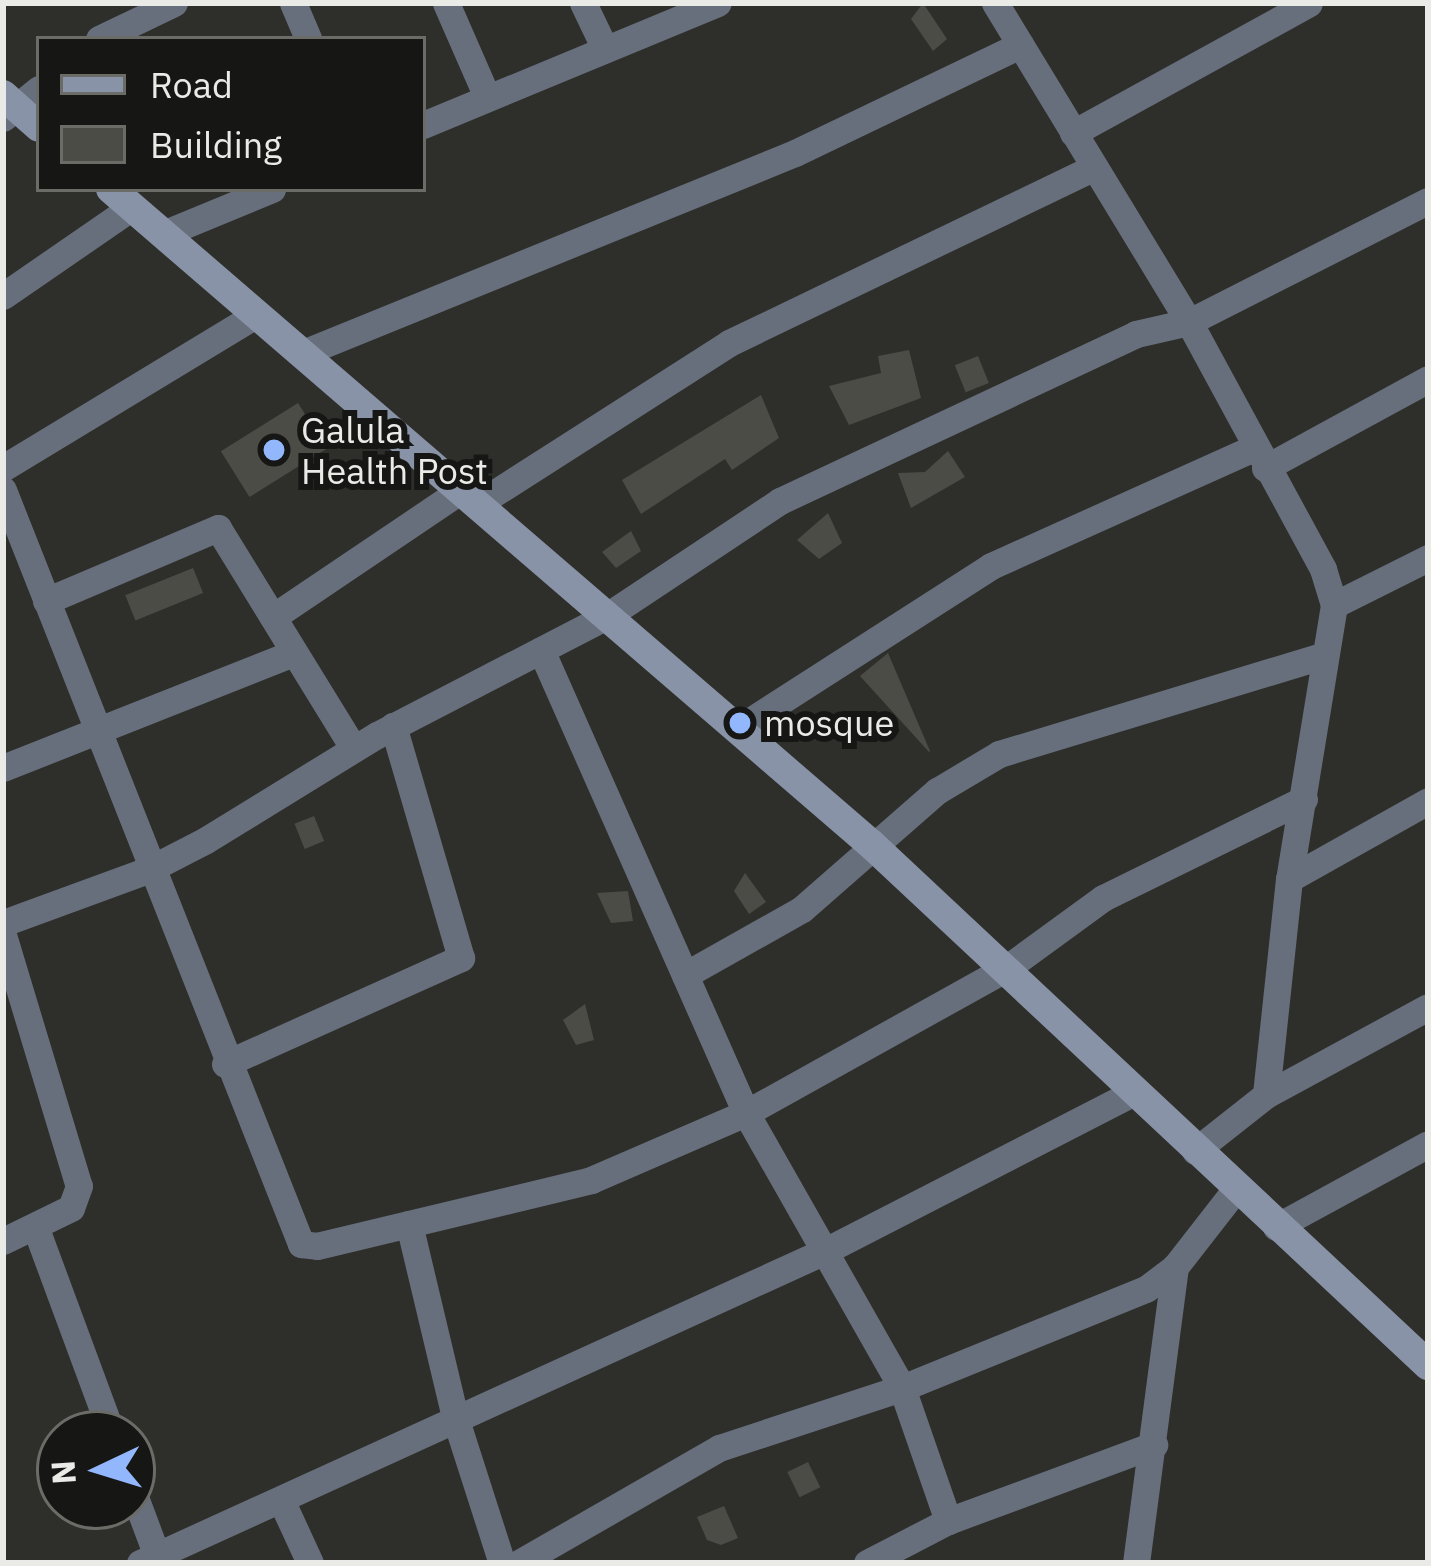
<!DOCTYPE html>
<style>
body{margin:0}
#map{position:relative;width:1431px;height:1566px;overflow:hidden;background:#2e2f2a;font-family:"IBM Plex Sans",sans-serif}
div>[style]{position:absolute}
.building>*{inset:0;background:#4b4c46;transform-origin:0 0}
.street>*{height:27px;margin:-13.5px;padding:0 13.5px;transform-origin:13.5px;border-radius:13.5px;background:#686f7c}
.secondary>*{height:30px;margin:-15px;padding:0 15px;transform-origin:15px;border-radius:15px;background:#8893a7}
.dots>*{width:33px;height:33px;translate:-50% -50%;box-sizing:border-box;border:6px solid #161714;border-radius:50%}
span{translate:-50% -50%;white-space:nowrap;text-align:center;line-height:1.15;-webkit-text-stroke:12px #161714;paint-order:stroke}
.poi-label{font-size:36px;color:#eaeae7}
.left{translate:0 -50%;text-align:left}
.frame{position:absolute;inset:0;border:6px solid #eaeae7;pointer-events:none}
.legend{position:absolute;left:36px;top:36px;width:390px;height:156px;box-sizing:border-box;background:#161714;border:3px solid #6b6b68;margin:0;padding:15px 21px;list-style:none;font-size:36px;color:#eaeae7}
.legend li{display:flex;align-items:center;gap:24px;height:60px}
.legend b{width:60px;border:3px solid #6b6b68}
.north{position:absolute;left:36px;top:1410px;width:120px;height:120px;box-sizing:border-box;background:#161714;border:3px solid #6b6b68;border-radius:50%;rotate:266deg;font-size:33px;font-weight:700;line-height:48px;text-align:center;color:#eaeae7}
.north::after{content:'';display:block;margin:auto;width:42px;height:54px;background:#93b7fd;clip-path:polygon(50% 0,100% 100%,50% 72%,0 100%)}
</style>
<div id="map">
<div class="building">
<div style="clip-path:polygon(923px 3px,947px 39px,933px 51px,911px 19px)"></div>
<div style="clip-path:polygon(909px 350px,921px 398px,849px 425px,829px 386px,881px 373px,878px 356px)"></div>
<div style="left:978px;top:356px;width:29px;height:25px;rotate:68deg"></div>
<div style="clip-path:polygon(761px 395px,779px 438px,732px 470px,725px 459px,641px 514px,622px 480px)"></div>
<div style="left:298px;top:403px;width:54px;height:91px;rotate:58deg"></div>
<div style="clip-path:polygon(948px 451px,965px 477px,911px 508px,898px 473px,925px 472px)"></div>
<div style="clip-path:polygon(828px 513px,842px 543px,819px 559px,797px 540px)"></div>
<div style="clip-path:polygon(631px 531px,641px 551px,616px 568px,602px 552px)"></div>
<div style="left:193px;top:568px;width:27px;height:73px;rotate:68deg"></div>
<div style="clip-path:polygon(888px 653px,930px 751px,929px 752px,860px 676px)"></div>
<div style="left:314px;top:816px;width:27px;height:21px;rotate:68deg"></div>
<div style="clip-path:polygon(745px 873px,766px 902px,749px 914px,734px 891px)"></div>
<div style="clip-path:polygon(628px 891px,633px 921px,611px 923px,597px 893px)"></div>
<div style="clip-path:polygon(585px 1004px,594px 1040px,576px 1045px,563px 1020px)"></div>
<div style="left:808px;top:1462px;width:28px;height:23px;rotate:64deg"></div>
<div style="clip-path:polygon(724px 1506px,738px 1538px,721px 1545px,707px 1540px,697px 1517px)"></div>
</div>
<div class="street">
<div style="left:293px;top:3px;width:39px;rotate:67deg"></div>
<div style="left:446px;top:3px;width:103px;rotate:66.4deg"></div>
<div style="left:583px;top:3px;width:51px;rotate:64.4deg"></div>
<div style="left:995px;top:3px;width:373px;rotate:58.7deg"></div>
<div style="left:1189px;top:322px;width:281px;rotate:61.5deg"></div>
<div style="left:1323px;top:569px;width:38px;rotate:73deg"></div>
<div style="left:1334px;top:605px;width:278px;rotate:99.3deg"></div>
<div style="left:1289px;top:879px;width:217px;rotate:96.1deg"></div>
<div style="left:99px;top:39px;width:83px;rotate:-25.6deg"></div>
<div style="left:3px;top:118px;width:46px;rotate:-38.9deg"></div>
<div style="left:423px;top:125px;width:319px;rotate:-22.5deg"></div>
<div style="left:1073px;top:133px;width:269px;rotate:-28.8deg"></div>
<div style="left:163px;top:234px;width:118px;rotate:-22.4deg"></div>
<div style="left:3px;top:296px;width:157px;rotate:-34.6deg"></div>
<div style="left:303px;top:353px;width:531px;rotate:-22.12deg"></div>
<div style="left:795px;top:153px;width:250px;rotate:-25.6deg"></div>
<div style="left:3px;top:468px;width:297px;rotate:-31.2deg"></div>
<div style="left:1265px;top:468px;width:186px;rotate:-28.6deg"></div>
<div style="left:3px;top:490px;width:811px;rotate:68.43deg"></div>
<div style="left:301px;top:1244px;width:16px;rotate:7deg"></div>
<div style="left:317px;top:1246px;width:282px;rotate:-13.5deg"></div>
<div style="left:591px;top:1180px;width:169px;rotate:-23.4deg"></div>
<div style="left:746px;top:1113px;width:299px;rotate:-29.1deg"></div>
<div style="left:1007px;top:968px;width:119px;rotate:-36.1deg"></div>
<div style="left:1103px;top:898px;width:224px;rotate:-26.2deg"></div>
<div style="left:476px;top:505px;width:300px;rotate:-32.6deg"></div>
<div style="left:729px;top:343px;width:405px;rotate:-25.7deg"></div>
<div style="left:46px;top:601px;width:187px;rotate:-23deg"></div>
<div style="left:218px;top:528px;width:259px;rotate:58.4deg"></div>
<div style="left:1334px;top:605px;width:105px;rotate:-26.6deg"></div>
<div style="left:273px;top:617px;width:227px;rotate:-34deg"></div>
<div style="left:541px;top:650px;width:506px;rotate:66.12deg"></div>
<div style="left:746px;top:1113px;width:316px;rotate:60.4deg"></div>
<div style="left:902px;top:1388px;width:141px;rotate:70.9deg"></div>
<div style="left:739px;top:728px;width:300px;rotate:-32.7deg"></div>
<div style="left:991px;top:566px;width:287px;rotate:-24.2deg"></div>
<div style="left:3px;top:768px;width:313px;rotate:-21.6deg"></div>
<div style="left:1289px;top:879px;width:159px;rotate:-29.3deg"></div>
<div style="left:3px;top:923px;width:154px;rotate:-20.1deg"></div>
<div style="left:148px;top:870px;width:65px;rotate:-27.3deg"></div>
<div style="left:206px;top:840px;width:201px;rotate:-31.6deg"></div>
<div style="left:377px;top:735px;width:263px;rotate:-27.4deg"></div>
<div style="left:610px;top:614px;width:204px;rotate:-33.6deg"></div>
<div style="left:780px;top:501px;width:393px;rotate:-25.1deg"></div>
<div style="left:1136px;top:334px;width:54px;rotate:-12.8deg"></div>
<div style="left:1189px;top:322px;width:268px;rotate:-26.9deg"></div>
<div style="left:3px;top:935px;width:262px;rotate:73.2deg"></div>
<div style="left:79px;top:1186px;width:23px;rotate:110deg"></div>
<div style="left:71px;top:1208px;width:76px;rotate:154.1deg"></div>
<div style="left:685px;top:975px;width:134px;rotate:-29.4deg"></div>
<div style="left:802px;top:909px;width:179px;rotate:-41.2deg"></div>
<div style="left:937px;top:791px;width:72px;rotate:-30.8deg"></div>
<div style="left:999px;top:754px;width:341px;rotate:-16.9deg"></div>
<div style="left:225px;top:1064px;width:259px;rotate:-24.2deg"></div>
<div style="left:461px;top:958px;width:242px;rotate:-106.3deg"></div>
<div style="left:1195px;top:1151px;width:90px;rotate:-38.3deg"></div>
<div style="left:1266px;top:1095px;width:184px;rotate:-28.5deg"></div>
<div style="left:409px;top:1224px;width:198px;rotate:76.6deg"></div>
<div style="left:455px;top:1417px;width:153px;rotate:72.2deg"></div>
<div style="left:35px;top:1226px;width:222px;rotate:69.7deg"></div>
<div style="left:1276px;top:1227px;width:173px;rotate:-28.6deg"></div>
<div style="left:132px;top:1489px;width:72px;rotate:69.5deg"></div>
<div style="left:282px;top:1502px;width:67px;rotate:65.3deg"></div>
<div style="left:140px;top:1563px;width:755px;rotate:-24.49deg"></div>
<div style="left:827px;top:1250px;width:345px;rotate:-27.2deg"></div>
<div style="left:519px;top:1563px;width:231px;rotate:-29.9deg"></div>
<div style="left:719px;top:1448px;width:193px;rotate:-18.2deg"></div>
<div style="left:902px;top:1388px;width:263px;rotate:-22.1deg"></div>
<div style="left:1146px;top:1289px;width:36px;rotate:-37deg"></div>
<div style="left:1175px;top:1267px;width:98px;rotate:-52.1deg"></div>
<div style="left:867px;top:1563px;width:91px;rotate:-27.4deg"></div>
<div style="left:948px;top:1521px;width:220px;rotate:-20.3deg"></div>
<div style="left:1136px;top:1563px;width:299px;rotate:-82.5deg"></div>
</div>
<div class="secondary">
<div style="left:3px;top:95px;width:48px;rotate:41.6deg"></div>
<div style="left:111px;top:189px;width:1003px;rotate:40.76deg"></div>
<div style="left:871px;top:844px;width:763px;rotate:43.09deg"></div>
</div>
<div class="dots">
<div style="left:274px;top:450px;background:#93b7fd"></div>
<div style="left:740px;top:723px;background:#93b7fd"></div>
</div>
<div class="poi-label">
<span class="left" style="left:301px;top:450px">Galula<br>Health Post</span>
<span class="left" style="left:764px;top:723px">mosque</span>
</div>
<div class="frame"></div>
<ul class="legend">
<li><b style="height:15px;background:#8893a7"></b>Road</li>
<li><b style="height:33px;background:#4b4c46"></b>Building</li>
</ul>
<div class="north">N</div>
</div>
